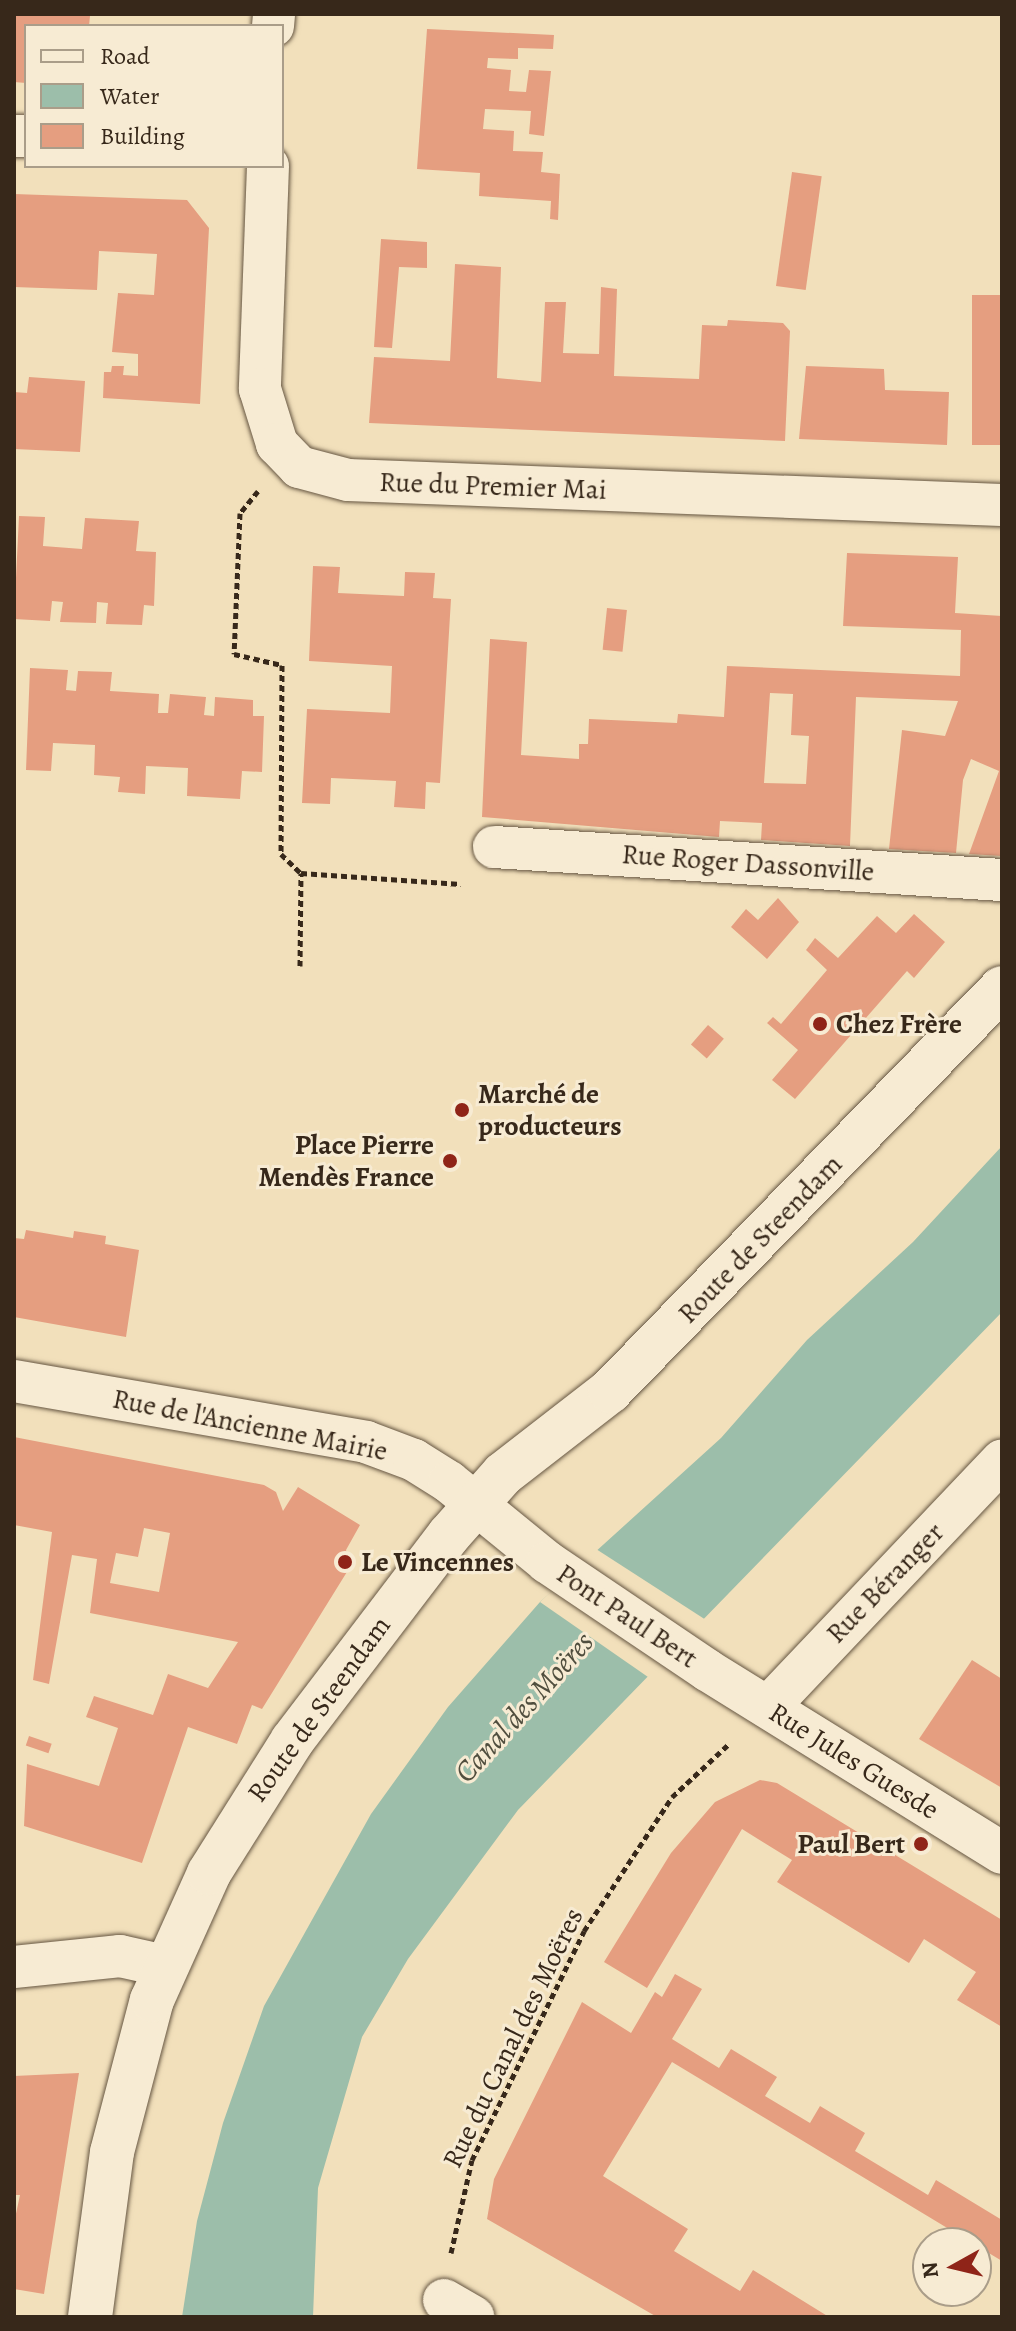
<!DOCTYPE html>
<meta charset="utf-8">
<style>
body{margin:0}
#map{position:relative;width:1016px;height:2331px;overflow:hidden;background:#f2e0bb;font-family:Alegreya,serif}
div>[style]{position:absolute}
.water>*{inset:0;background:#9cbeaa}
.pier>*{inset:0;background:#f2e0bb}
.building>*{inset:0;background:#e59e80;transform-origin:0 0}
.path>*{height:5px;margin-top:-2.5px;transform-origin:0;background:repeating-linear-gradient(90deg,#37281a 0 6px,transparent 0 10px)}
.roads{filter:drop-shadow(0 0 2px #665642) drop-shadow(0 0 2px #665642)}
.street>*{height:42px;margin:-21px;padding:0 21px;transform-origin:21px;border-radius:21px;background:#f7ebd3}
.secondary>*{height:44px;margin:-22px;padding:0 22px;transform-origin:22px;border-radius:22px;background:#f7ebd3}
.dots>*{width:22px;height:22px;translate:-50% -50%;box-sizing:border-box;border:4px solid #f7ebd3;border-radius:50%}
span{translate:-50% -50%;white-space:nowrap;text-align:center;line-height:1.15;-webkit-text-stroke:6px #f7ebd3;paint-order:stroke}
.street-label{font-size:28px;color:#37281a}
.poi-label{font-size:28px;color:#37281a;font-weight:700}
.left{translate:0 -50%;text-align:left}
.right{translate:-100% -50%;text-align:right}
.water-label{font-size:30px;color:#504e3e;font-style:italic}
.frame{position:absolute;inset:0;border:16px solid #37281a;pointer-events:none}
.legend{position:absolute;left:24px;top:24px;width:260px;height:144px;box-sizing:border-box;background:#f7ebd3;border:2px solid #aa9d89;margin:0;padding:10px 14px;list-style:none;font-size:24px;color:#37281a}
.legend li{display:flex;align-items:center;gap:16px;height:40px}
.legend b{width:40px;border:2px solid #aa9d89}
.north{position:absolute;left:912px;top:2227px;width:80px;height:80px;box-sizing:border-box;background:#f7ebd3;border:2px solid #aa9d89;border-radius:50%;rotate:262deg;font-size:22px;font-weight:700;line-height:32px;text-align:center;color:#37281a}
.north::after{content:'';display:block;margin:auto;width:28px;height:36px;background:#8f2418;clip-path:polygon(50% 0,100% 100%,50% 72%,0 100%)}
</style>
<div id="map">
<div class="water">
<div style="clip-path:polygon(1002px 1146px,1002px 1312px,518px 1810px,408px 1959px,362px 2037px,318px 2188px,313px 2317px,182px 2317px,197px 2221px,223px 2123px,264px 2006px,371px 1814px,448px 1707px,540px 1602px,721px 1438px,807px 1340px,913px 1242px)"></div>
</div>
<div class="pier">
<div style="clip-path:polygon(596px 1549px,706px 1620px,648px 1677px,540px 1602px)"></div>
</div>
<div class="building">
<div style="clip-path:polygon(14px 14px,90px 16px,89px 26px,26px 26px,26px 83px,14px 82px)"></div>
<div style="clip-path:polygon(427px 29px,554px 35px,553px 49px,518px 48px,518px 59px,488px 58px,487px 68px,511px 70px,509px 91px,526px 92px,529px 70px,551px 71px,544px 136px,529px 134px,531px 111px,485px 109px,483px 129px,514px 131px,513px 151px,543px 152px,541px 172px,560px 174px,558px 220px,550px 219px,551px 201px,479px 196px,480px 173px,417px 169px)"></div>
<div style="left:792px;top:172px;width:30px;height:115px;rotate:8deg"></div>
<div style="clip-path:polygon(14px 194px,187px 200px,209px 228px,200px 404px,103px 398px,104px 372px,111px 372px,112px 366px,124px 366px,123px 375px,138px 376px,138px 354px,112px 352px,118px 293px,154px 295px,157px 254px,99px 251px,97px 290px,14px 287px)"></div>
<div style="clip-path:polygon(381px 239px,427px 242px,427px 268px,399px 267px,392px 348px,374px 347px)"></div>
<div style="clip-path:polygon(455px 264px,501px 267px,497px 378px,541px 382px,545px 302px,566px 302px,563px 353px,599px 354px,601px 287px,617px 289px,614px 376px,699px 379px,702px 325px,727px 326px,728px 320px,783px 323px,790px 331px,785px 441px,369px 423px,374px 357px,450px 361px)"></div>
<div style="left:972px;top:295px;width:30px;height:150px"></div>
<div style="clip-path:polygon(806px 366px,884px 369px,885px 390px,949px 392px,947px 445px,799px 439px)"></div>
<div style="clip-path:polygon(29px 377px,85px 381px,80px 452px,14px 449px,14px 392px,27px 393px)"></div>
<div style="clip-path:polygon(19px 516px,45px 517px,43px 546px,82px 549px,85px 518px,139px 521px,136px 551px,156px 552px,154px 606px,144px 605px,142px 625px,106px 624px,108px 603px,97px 602px,96px 623px,60px 622px,63px 602px,52px 601px,50px 621px,14px 619px)"></div>
<div style="clip-path:polygon(evenodd,847px 553px,958px 557px,955px 613px,1002px 616px,1002px 856px,969px 854px,999px 771px,971px 759px,963px 780px,956px 853px,889px 849px,902px 730px,945px 736px,958px 701px,856px 697px,850px 846px,761px 840px,762px 823px,720px 821px,719px 837px,482px 817px,490px 639px,527px 642px,521px 755px,579px 759px,579px 744px,588px 744px,589px 719px,677px 723px,678px 714px,724px 717px,727px 666px,960px 676px,961px 630px,843px 626px,847px 553px,770px 693px,793px 694px,791px 735px,809px 736px,806px 784px,764px 783px,770px 693px)"></div>
<div style="clip-path:polygon(313px 566px,340px 567px,338px 593px,404px 596px,405px 572px,435px 573px,433px 598px,451px 599px,440px 783px,426px 782px,425px 809px,394px 807px,396px 781px,331px 778px,330px 804px,302px 803px,307px 709px,390px 713px,392px 666px,309px 661px)"></div>
<div style="left:607px;top:608px;width:20px;height:42px;rotate:6deg"></div>
<div style="clip-path:polygon(30px 668px,68px 670px,66px 690px,76px 691px,78px 671px,112px 672px,110px 691px,159px 694px,158px 713px,168px 713px,170px 694px,206px 697px,204px 715px,214px 716px,215px 697px,253px 700px,253px 716px,264px 716px,262px 772px,242px 771px,240px 799px,187px 796px,188px 768px,146px 766px,145px 794px,118px 792px,120px 777px,94px 775px,95px 745px,53px 743px,51px 771px,26px 770px)"></div>
<div style="clip-path:polygon(778px 898px,799px 922px,767px 959px,731px 927px,746px 909px,758px 920px)"></div>
<div style="clip-path:polygon(914px 914px,945px 942px,914px 978px,907px 971px,795px 1099px,772px 1080px,798px 1050px,767px 1023px,773px 1017px,781px 1024px,827px 970px,806px 950px,815px 938px,838px 958px,877px 916px,896px 933px)"></div>
<div style="left:708px;top:1025px;width:21px;height:26px;rotate:41deg"></div>
<div style="clip-path:polygon(26px 1230px,73px 1238px,74px 1231px,106px 1236px,105px 1244px,139px 1250px,126px 1337px,14px 1317px,14px 1238px,24px 1239px)"></div>
<div style="clip-path:polygon(evenodd,14px 1437px,264px 1485px,276px 1492px,283px 1511px,298px 1487px,360px 1525px,346px 1550px,350px 1567px,262px 1709px,252px 1705px,237px 1744px,188px 1727px,142px 1863px,24px 1826px,27px 1764px,99px 1786px,118px 1728px,86px 1717px,94px 1696px,153px 1715px,168px 1674px,208px 1688px,238px 1642px,90px 1613px,97px 1559px,72px 1555px,49px 1684px,33px 1680px,52px 1532px,14px 1525px,14px 1437px,144px 1528px,170px 1533px,159px 1592px,110px 1583px,116px 1553px,138px 1557px,144px 1528px)"></div>
<div style="clip-path:polygon(972px 1660px,1002px 1679px,1002px 1788px,919px 1739px)"></div>
<div style="left:29px;top:1736px;width:24px;height:10px;rotate:19deg"></div>
<div style="clip-path:polygon(760px 1780px,777px 1783px,1002px 1920px,1002px 2027px,957px 2000px,976px 1972px,924px 1939px,909px 1963px,777px 1882px,792px 1860px,742px 1829px,647px 1988px,604px 1962px,671px 1853px,715px 1802px)"></div>
<div style="clip-path:polygon(675px 1974px,702px 1989px,672px 2039px,719px 2068px,731px 2049px,777px 2077px,765px 2096px,810px 2123px,820px 2106px,865px 2133px,855px 2151px,928px 2195px,936px 2180px,1002px 2220px,1002px 2261px,672px 2062px,603px 2176px,688px 2229px,674px 2251px,740px 2291px,753px 2270px,829px 2317px,657px 2317px,487px 2219px,494px 2179px,582px 2002px,631px 2033px,655px 1992px,662px 1997px)"></div>
<div style="clip-path:polygon(79px 2073px,44px 2294px,14px 2289px,14px 2223px,20px 2195px,14px 2195px,14px 2076px)"></div>
</div>
<div class="path">
<div style="left:258px;top:491px;width:28px;rotate:129deg"></div>
<div style="left:240px;top:513px;width:141px;rotate:92.4deg"></div>
<div style="left:234px;top:654px;width:49px;rotate:12.9deg"></div>
<div style="left:282px;top:665px;width:189px;rotate:90.3deg"></div>
<div style="left:281px;top:854px;width:28px;rotate:44deg"></div>
<div style="left:301px;top:873px;width:160px;rotate:3.9deg"></div>
<div style="left:300px;top:966px;width:93px;rotate:-89.4deg"></div>
<div style="left:451px;top:2253px;width:95px;rotate:-77.3deg"></div>
<div style="left:472px;top:2160px;width:255px;rotate:-63.9deg"></div>
<div style="left:584px;top:1931px;width:160px;rotate:-56.7deg"></div>
<div style="left:672px;top:1797px;width:79px;rotate:-43deg"></div>
</div>
<div class="roads">
<div class="street">
<div style="left:273px;top:26px;width:12px;rotate:-85deg"></div>
<div style="left:14px;top:136px;width:12px"></div>
<div style="left:268px;top:166px;width:223px;rotate:92.1deg"></div>
<div style="left:260px;top:389px;width:58px;rotate:72.8deg"></div>
<div style="left:277px;top:444px;width:32px;rotate:46deg"></div>
<div style="left:299px;top:467px;width:51px;rotate:14.9deg"></div>
<div style="left:348px;top:480px;width:654px;rotate:2.19deg"></div>
<div style="left:494px;top:847px;width:509px;rotate:3.72deg"></div>
<div style="left:14px;top:1381px;width:357px;rotate:9.8deg"></div>
<div style="left:366px;top:1442px;width:51px;rotate:20.6deg"></div>
<div style="left:414px;top:1460px;width:41px;rotate:32.2deg"></div>
<div style="left:449px;top:1482px;width:127px;rotate:39.2deg"></div>
<div style="left:547px;top:1562px;width:193px;rotate:34deg"></div>
<div style="left:707px;top:1670px;width:347px;rotate:31.8deg"></div>
<div style="left:768px;top:1707px;width:340px;rotate:-46.5deg"></div>
<div style="left:14px;top:1967px;width:107px;rotate:-5.9deg"></div>
<div style="left:120px;top:1956px;width:46px;rotate:12.5deg"></div>
<div style="left:444px;top:2300px;width:34px;rotate:30deg"></div>
</div>
<div class="secondary">
<div style="left:90px;top:2317px;width:166px;rotate:-82.4deg"></div>
<div style="left:112px;top:2152px;width:157px;rotate:-75.3deg"></div>
<div style="left:152px;top:2000px;width:139px;rotate:-65.8deg"></div>
<div style="left:209px;top:1873px;width:156px;rotate:-57.8deg"></div>
<div style="left:292px;top:1741px;width:259px;rotate:-52.7deg"></div>
<div style="left:449px;top:1535px;width:81px;rotate:-48.5deg"></div>
<div style="left:503px;top:1474px;width:135px;rotate:-37.8deg"></div>
<div style="left:610px;top:1391px;width:562px;rotate:-45.79deg"></div>
</div>
</div>
<div class="dots">
<div style="left:820px;top:1024px;background:#8f2418"></div>
<div style="left:462px;top:1110px;background:#8f2418"></div>
<div style="left:450px;top:1161px;background:#8f2418"></div>
<div style="left:345px;top:1562px;background:#8f2418"></div>
<div style="left:921px;top:1844px;background:#8f2418"></div>
</div>
<div class="street-label">
<span style="left:493px;top:486px;rotate:2deg">Rue du Premier Mai</span>
<span style="left:748px;top:863px;rotate:4deg">Rue Roger Dassonville</span>
<span style="left:760px;top:1239px;rotate:-46deg">Route de Steendam</span>
<span style="left:250px;top:1425px;rotate:11deg">Rue de l'Ancienne Mairie</span>
<span style="left:885px;top:1583px;rotate:-46deg">Rue Béranger</span>
<span style="left:627px;top:1616px;rotate:34deg">Pont Paul Bert</span>
<span style="left:319px;top:1709px;rotate:-54deg">Route de Steendam</span>
<span style="left:854px;top:1761px;rotate:32deg">Rue Jules Guesde</span>
<span style="left:513px;top:2038px;rotate:-64deg">Rue du Canal des Moëres</span>
</div>
<div class="poi-label">
<span class="left" style="left:836px;top:1024px">Chez Frère</span>
<span class="left" style="left:478px;top:1110px">Marché de<br>producteurs</span>
<span class="right" style="left:434px;top:1161px">Place Pierre<br>Mendès France</span>
<span class="left" style="left:361px;top:1562px">Le Vincennes</span>
<span class="right" style="left:905px;top:1844px">Paul Bert</span>
</div>
<div class="water-label">
<span style="left:524px;top:1707px;rotate:-48deg">Canal des Moëres</span>
</div>
<div class="frame"></div>
<ul class="legend">
<li><b style="height:10px;background:#f7ebd3"></b>Road</li>
<li><b style="height:22px;background:#9cbeaa"></b>Water</li>
<li><b style="height:22px;background:#e59e80"></b>Building</li>
</ul>
<div class="north">N</div>
</div>
